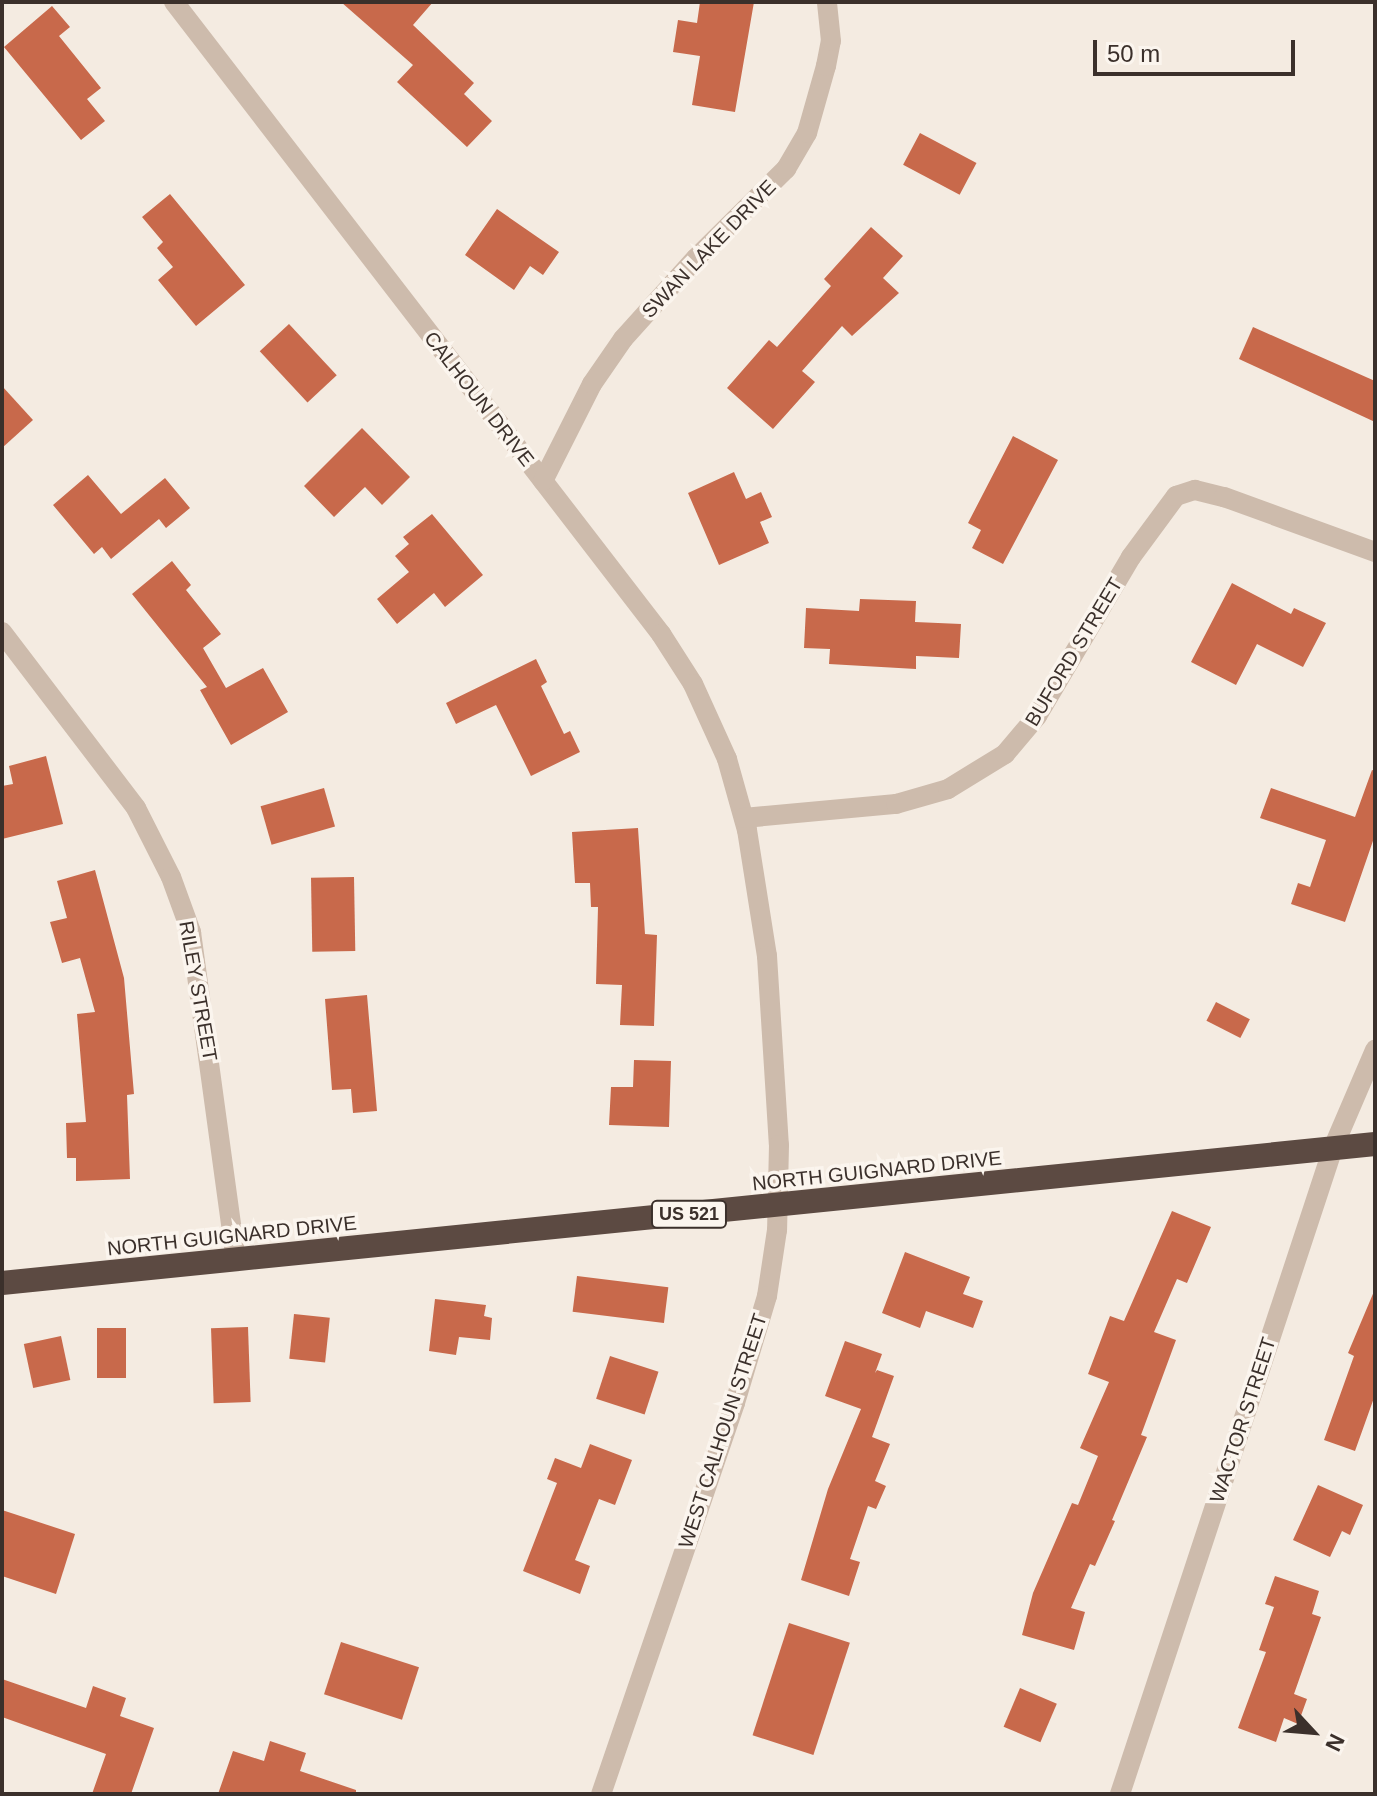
<!DOCTYPE html>
<style>
body{margin:0}
#map{position:relative;width:1377px;height:1796px;overflow:hidden;background:#f4ebe1;font-family:Helvetica,sans-serif}
div>[style]{position:absolute}
.building>*{inset:0;background:#c8694b;transform-origin:0 0}
.minor>*{height:20px;margin:-10px;padding:0 10px;transform-origin:10px;border-radius:10px;background:#cdbbac}
.highway>*{height:24px;margin:-12px;padding:0 12px;transform-origin:12px;border-radius:12px;background:#5c4a42}
span{translate:-50% -50%;white-space:nowrap;text-align:center;line-height:1.15;-webkit-text-stroke:7px #fbf5ee;paint-order:stroke}
.shield-label span{padding:2px 6px;background:#fbf5ee;border:2px solid;border-radius:6px;-webkit-text-stroke-width:0}
.shield-label{font-size:18px;color:#3b302b;font-weight:700}
.street-label{font-size:20px;color:#3b302b}
.frame{position:absolute;inset:0;border:4px solid #3b302b;pointer-events:none}
.north{position:absolute;left:1273px;top:1692px;width:80px;height:80px;-webkit-text-stroke:6px #fbf5ee;paint-order:stroke;rotate:116deg;font-size:22px;font-weight:700;line-height:32px;text-align:center;color:#3b302b}
.north::after{content:'';display:block;margin:auto;width:28px;height:36px;background:#3b302b;clip-path:polygon(50% 0,100% 100%,50% 72%,0 100%)}
.scale{position:absolute;left:1093px;top:40px;width:202px;height:36px;box-sizing:border-box;border:4px solid #3b302b;border-top:0;padding-left:10px;font-size:24px;line-height:28px;white-space:nowrap;color:#3b302b;-webkit-text-stroke:6px #fbf5ee;paint-order:stroke}
</style>
<div id="map">
<div class="building">
<div style="clip-path:polygon(341px 2px,433px 2px,413px 25px,474px 83px,464px 94px,492px 121px,467px 147px,397px 82px,413px 65px)"></div>
<div style="clip-path:polygon(700px 2px,754px 2px,735px 112px,692px 105px,700px 56px,673px 52px,678px 20px,697px 23px)"></div>
<div style="clip-path:polygon(52px 6px,70px 27px,59px 36px,101px 88px,87px 99px,105px 121px,81px 140px,4px 47px)"></div>
<div style="left:920px;top:133px;width:64px;height:36px;rotate:28deg"></div>
<div style="clip-path:polygon(170px 194px,245px 285px,196px 326px,158px 280px,173px 267px,157px 248px,163px 242px,142px 217px)"></div>
<div style="clip-path:polygon(497px 209px,559px 252px,543px 275px,530px 266px,514px 290px,465px 255px)"></div>
<div style="clip-path:polygon(871px 227px,903px 256px,883px 278px,899px 293px,852px 336px,842px 326px,802px 371px,815px 382px,773px 429px,727px 388px,769px 340px,777px 347px,831px 286px,824px 279px)"></div>
<div style="left:289px;top:324px;width:70px;height:40px;rotate:47deg"></div>
<div style="clip-path:polygon(1253px 327px,1375px 381px,1375px 422px,1239px 359px)"></div>
<div style="clip-path:polygon(2px 386px,33px 420px,2px 448px)"></div>
<div style="clip-path:polygon(362px 428px,410px 477px,382px 505px,365px 487px,334px 517px,304px 486px)"></div>
<div style="clip-path:polygon(1013px 436px,1058px 460px,1003px 564px,972px 548px,981px 530px,968px 523px)"></div>
<div style="clip-path:polygon(734px 472px,746px 499px,761px 492px,772px 517px,760px 522px,769px 543px,719px 565px,688px 493px)"></div>
<div style="clip-path:polygon(88px 475px,121px 514px,165px 478px,190px 508px,166px 528px,159px 519px,111px 559px,102px 547px,94px 554px,53px 505px)"></div>
<div style="clip-path:polygon(432px 514px,483px 575px,445px 607px,434px 593px,397px 624px,377px 599px,409px 572px,395px 556px,409px 544px,403px 537px)"></div>
<div style="clip-path:polygon(172px 561px,191px 585px,186px 590px,221px 634px,203px 648px,226px 688px,263px 668px,288px 712px,231px 745px,200px 690px,207px 687px,132px 594px)"></div>
<div style="clip-path:polygon(1232px 583px,1291px 614px,1294px 608px,1326px 623px,1303px 667px,1257px 644px,1236px 685px,1191px 662px)"></div>
<div style="clip-path:polygon(860px 599px,916px 601px,915px 622px,961px 624px,959px 658px,916px 656px,916px 669px,829px 664px,830px 649px,804px 648px,806px 608px,859px 611px)"></div>
<div style="clip-path:polygon(536px 659px,547px 682px,541px 686px,564px 734px,570px 731px,580px 752px,531px 776px,496px 705px,456px 724px,446px 703px)"></div>
<div style="clip-path:polygon(46px 756px,63px 824px,2px 839px,2px 786px,13px 784px,9px 766px)"></div>
<div style="clip-path:polygon(1372px 770px,1375px 771px,1375px 835px,1345px 922px,1291px 904px,1298px 883px,1310px 887px,1326px 840px,1260px 818px,1271px 788px,1355px 817px)"></div>
<div style="left:324px;top:788px;width:40px;height:66px;rotate:74deg"></div>
<div style="clip-path:polygon(638px 828px,645px 934px,657px 935px,654px 1026px,620px 1025px,622px 985px,596px 984px,598px 907px,591px 907px,590px 883px,575px 883px,572px 832px)"></div>
<div style="clip-path:polygon(95px 870px,124px 978px,134px 1094px,127px 1095px,130px 1179px,76px 1181px,76px 1158px,67px 1158px,66px 1123px,86px 1122px,77px 1014px,95px 1012px,80px 958px,62px 963px,50px 922px,67px 918px,57px 881px)"></div>
<div style="left:354px;top:877px;width:74px;height:43px;rotate:89deg"></div>
<div style="clip-path:polygon(367px 995px,377px 1111px,353px 1113px,351px 1089px,332px 1090px,325px 999px)"></div>
<div style="left:1216px;top:1002px;width:38px;height:21px;rotate:27deg"></div>
<div style="clip-path:polygon(634px 1060px,671px 1061px,669px 1127px,609px 1125px,611px 1087px,633px 1087px)"></div>
<div style="clip-path:polygon(1172px 1211px,1211px 1227px,1187px 1283px,1177px 1279px,1154px 1332px,1176px 1340px,1141px 1435px,1147px 1437px,1112px 1520px,1115px 1521px,1095px 1566px,1090px 1564px,1071px 1608px,1085px 1612px,1074px 1650px,1022px 1635px,1033px 1593px,1072px 1503px,1078px 1505px,1098px 1456px,1080px 1448px,1109px 1382px,1088px 1374px,1110px 1316px,1124px 1321px)"></div>
<div style="clip-path:polygon(905px 1252px,970px 1277px,963px 1294px,983px 1301px,973px 1328px,926px 1311px,920px 1328px,882px 1313px)"></div>
<div style="left:577px;top:1276px;width:92px;height:36px;rotate:7deg"></div>
<div style="clip-path:polygon(1375px 1289px,1375px 1395px,1355px 1451px,1324px 1440px,1354px 1356px,1348px 1353px)"></div>
<div style="clip-path:polygon(435px 1299px,486px 1305px,484px 1316px,492px 1318px,490px 1340px,459px 1337px,456px 1355px,429px 1351px)"></div>
<div style="left:294px;top:1314px;width:36px;height:45px;rotate:6deg"></div>
<div style="left:248px;top:1327px;width:75px;height:37px;rotate:88deg"></div>
<div style="left:126px;top:1328px;width:50px;height:29px;rotate:90deg"></div>
<div style="left:61px;top:1336px;width:45px;height:38px;rotate:78deg"></div>
<div style="clip-path:polygon(845px 1341px,882px 1354px,875px 1373px,877px 1370px,894px 1376px,872px 1437px,890px 1444px,875px 1481px,886px 1486px,876px 1509px,868px 1506px,850px 1559px,860px 1562px,849px 1596px,801px 1580px,828px 1489px,861px 1409px,825px 1396px)"></div>
<div style="left:610px;top:1356px;width:51px;height:45px;rotate:18deg"></div>
<div style="clip-path:polygon(590px 1444px,632px 1460px,615px 1505px,599px 1499px,575px 1560px,590px 1566px,580px 1594px,523px 1571px,557px 1483px,547px 1479px,555px 1458px,581px 1468px)"></div>
<div style="clip-path:polygon(1318px 1485px,1363px 1505px,1350px 1535px,1342px 1531px,1330px 1557px,1293px 1540px)"></div>
<div style="clip-path:polygon(2px 1510px,75px 1534px,56px 1594px,2px 1576px)"></div>
<div style="clip-path:polygon(1275px 1576px,1319px 1591px,1312px 1614px,1321px 1617px,1294px 1694px,1307px 1699px,1298px 1724px,1284px 1718px,1276px 1742px,1238px 1728px,1266px 1652px,1259px 1650px,1274px 1607px,1265px 1604px)"></div>
<div style="left:789px;top:1623px;width:64px;height:118px;rotate:18deg"></div>
<div style="left:341px;top:1642px;width:82px;height:55px;rotate:18deg"></div>
<div style="clip-path:polygon(2px 1679px,86px 1708px,93px 1686px,126px 1698px,120px 1716px,154px 1728px,131px 1794px,92px 1794px,106px 1754px,2px 1717px)"></div>
<div style="left:1020px;top:1688px;width:40px;height:42px;rotate:23deg"></div>
<div style="clip-path:polygon(270px 1741px,306px 1753px,300px 1771px,356px 1790px,356px 1794px,218px 1794px,233px 1751px,264px 1761px)"></div>
</div>
<div class="minor">
<div style="left:174px;top:2px;width:798px;rotate:52.38deg"></div>
<div style="left:661px;top:634px;width:59px;rotate:57.4deg"></div>
<div style="left:693px;top:684px;width:82px;rotate:65.6deg"></div>
<div style="left:727px;top:759px;width:74px;rotate:74.3deg"></div>
<div style="left:747px;top:830px;width:128px;rotate:81deg"></div>
<div style="left:767px;top:956px;width:189px;rotate:86.4deg"></div>
<div style="left:779px;top:1145px;width:85px;rotate:91.3deg"></div>
<div style="left:777px;top:1230px;width:67px;rotate:98.6deg"></div>
<div style="left:767px;top:1296px;width:112px;rotate:106.7deg"></div>
<div style="left:735px;top:1403px;width:413px;rotate:108.9deg"></div>
<div style="left:543px;top:481px;width:109px;rotate:-63.2deg"></div>
<div style="left:592px;top:384px;width:55px;rotate:-55.4deg"></div>
<div style="left:623px;top:339px;width:109px;rotate:-48deg"></div>
<div style="left:696px;top:258px;width:127px;rotate:-44.7deg"></div>
<div style="left:786px;top:169px;width:42px;rotate:-59.7deg"></div>
<div style="left:807px;top:133px;width:70px;rotate:-74.2deg"></div>
<div style="left:826px;top:66px;width:25px;rotate:-79deg"></div>
<div style="left:831px;top:41px;width:39px;rotate:-96deg"></div>
<div style="left:2px;top:632px;width:221px;rotate:52.7deg"></div>
<div style="left:136px;top:808px;width:77px;rotate:63.1deg"></div>
<div style="left:171px;top:877px;width:59px;rotate:70deg"></div>
<div style="left:191px;top:932px;width:331px;rotate:82.2deg"></div>
<div style="left:744px;top:818px;width:153px;rotate:-5.3deg"></div>
<div style="left:896px;top:804px;width:54px;rotate:-16.1deg"></div>
<div style="left:948px;top:789px;width:67px;rotate:-31.6deg"></div>
<div style="left:1005px;top:754px;width:50px;rotate:-49.9deg"></div>
<div style="left:1037px;top:716px;width:185px;rotate:-59.4deg"></div>
<div style="left:1131px;top:557px;width:76px;rotate:-53.6deg"></div>
<div style="left:1176px;top:496px;width:20px;rotate:-18deg"></div>
<div style="left:1195px;top:490px;width:30px;rotate:14deg"></div>
<div style="left:1224px;top:497px;width:161px;rotate:20deg"></div>
<div style="left:1120px;top:1794px;width:680px;rotate:-71.75deg"></div>
<div style="left:1333px;top:1148px;width:107px;rotate:-66.8deg"></div>
</div>
<div class="highway">
<div style="left:2px;top:1283px;width:1380px;rotate:-5.78deg"></div>
</div>
<div class="shield-label">
<span style="left:689px;top:1214px">US 521</span>
</div>
<div class="street-label">
<span style="left:709px;top:249px;rotate:-46deg">SWAN LAKE DRIVE</span>
<span style="left:479px;top:399px;rotate:52deg">CALHOUN DRIVE</span>
<span style="left:1074px;top:652px;rotate:-59deg">BUFORD STREET</span>
<span style="left:198px;top:991px;rotate:80deg">RILEY STREET</span>
<span style="left:877px;top:1171px;rotate:-6deg">NORTH GUIGNARD DRIVE</span>
<span style="left:232px;top:1236px;rotate:-6deg">NORTH GUIGNARD DRIVE</span>
<span style="left:1243px;top:1420px;rotate:-72deg">WACTOR STREET</span>
<span style="left:723px;top:1431px;rotate:-72deg">WEST CALHOUN STREET</span>
</div>
<div class="frame"></div>
<div class="north">N</div>
<div class="scale">50 m</div>
</div>
